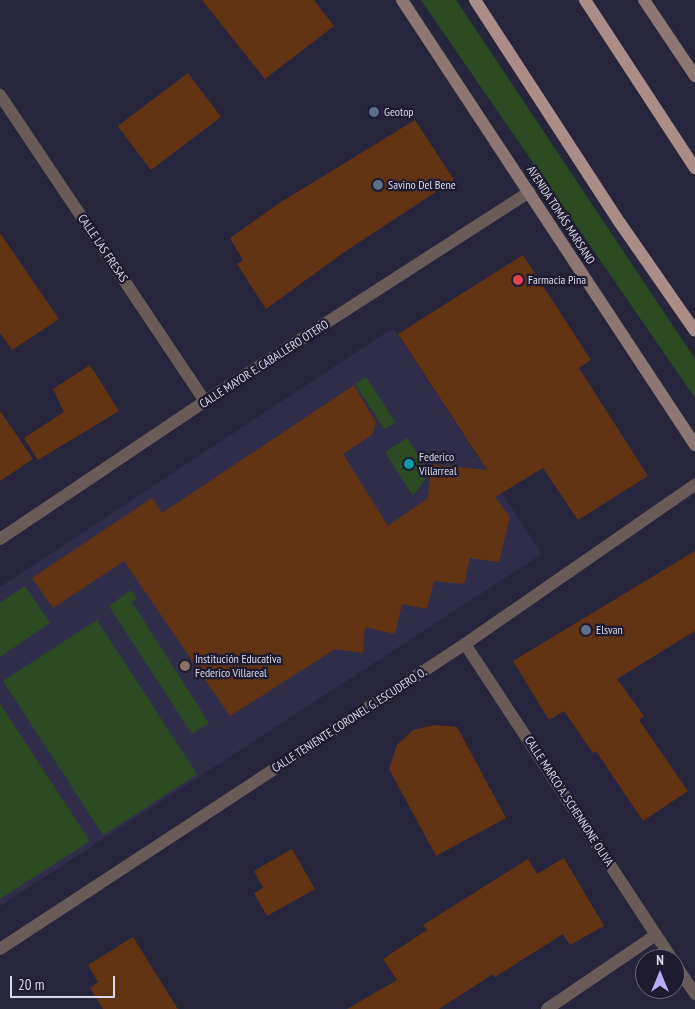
<!DOCTYPE html>
<meta charset="utf-8">
<style>
body{margin:0}
#map{position:relative;width:695px;height:1009px;overflow:hidden;background:#27253c;font-family:"PT Sans Narrow",sans-serif}
div>[style]{position:absolute}
.built>*{inset:0;background:#302d4a}
.green>*{inset:0;background:#2b4a21;transform-origin:0 0}
.building>*{inset:0;background:#613313;transform-origin:0 0}
.street>*{height:12px;margin:-6px;padding:0 6px;transform-origin:6px;border-radius:6px;background:#695b58}
.secondary>*{height:12px;margin:-6px;padding:0 6px;transform-origin:6px;border-radius:6px;background:#8d7772}
.primary>*{height:12px;margin:-6px;padding:0 6px;transform-origin:6px;border-radius:6px;background:#aa8d86}
.dots>*{width:14px;height:14px;translate:-50% -50%;box-sizing:border-box;border:2px solid #1e1b31;border-radius:50%}
span{translate:-50% -50%;white-space:nowrap;text-align:center;line-height:1.15;-webkit-text-stroke:4.5px #1e1b31;paint-order:stroke}
.poi-label{font-size:12px;color:#d9d9e8}
.left{translate:0 -50%;text-align:left}
.street-label{font-size:12px;color:#d9d9e8}
.north{position:absolute;left:635px;top:949px;width:50px;height:50px;box-sizing:border-box;background:#1e1b31;border:1px solid #69677a;border-radius:50%;rotate:0deg;font-size:14px;font-weight:700;line-height:20px;text-align:center;color:#d9d9e8}
.north::after{content:'';display:block;margin:auto;width:18px;height:22px;background:#b8abf7;clip-path:polygon(50% 0,100% 100%,50% 72%,0 100%)}
.scale{position:absolute;left:10px;top:976px;width:105px;height:22px;box-sizing:border-box;border:2px solid #d9d9e8;border-top:0;padding-left:6px;font-size:15px;line-height:18px;white-space:nowrap;color:#d9d9e8;-webkit-text-stroke:4px #1e1b31;paint-order:stroke}
</style>
<div id="map">
<div class="built">
<div style="clip-path:polygon(393px 328px,542px 554px,0 906px,0 587px)"></div>
</div>
<div class="green">
<div style="clip-path:polygon(421px 0,456px 0,695px 359px,695px 398px)"></div>
<div style="left:366px;top:377px;width:54px;height:13px;rotate:57deg"></div>
<div style="clip-path:polygon(407px 438px,430px 473px,413px 496px,385px 452px)"></div>
<div style="clip-path:polygon(25px 586px,50px 623px,0 657px,0 603px)"></div>
<div style="clip-path:polygon(131px 590px,137px 599px,132px 602px,209px 723px,192px 734px,109px 606px)"></div>
<div style="left:97px;top:620px;width:184px;height:112px;rotate:57deg"></div>
<div style="clip-path:polygon(0 704px,90px 841px,0 899px)"></div>
</div>
<div class="building">
<div style="clip-path:polygon(202px 0,314px 0,334px 26px,265px 79px)"></div>
<div style="left:188px;top:73px;width:55px;height:88px;rotate:53deg"></div>
<div style="clip-path:polygon(415px 120px,454px 180px,343px 253px,266px 309px,237px 264px,243px 260px,230px 238px,281px 202px)"></div>
<div style="clip-path:polygon(0 233px,59px 319px,12px 350px,0 333px)"></div>
<div style="clip-path:polygon(523px 255px,591px 360px,579px 368px,648px 476px,578px 520px,543px 468px,495px 497px,510px 517px,499px 562px,470px 558px,464px 584px,434px 581px,427px 609px,402px 604px,395px 634px,365px 627px,363px 653px,335px 649px,230px 716px,124px 561px,53px 608px,32px 578px,152px 498px,162px 513px,354px 385px,376px 423px,372px 435px,343px 454px,388px 526px,428px 498px,431px 464px,487px 470px,398px 334px)"></div>
<div style="clip-path:polygon(90px 365px,119px 411px,38px 460px,24px 438px,64px 412px,53px 389px)"></div>
<div style="clip-path:polygon(0 411px,33px 459px,0 481px)"></div>
<div style="clip-path:polygon(695px 551px,695px 631px,617px 679px,644px 716px,639px 720px,688px 791px,643px 821px,596px 751px,593px 753px,564px 711px,549px 720px,513px 661px)"></div>
<div style="clip-path:polygon(435px 725px,457px 727px,506px 818px,436px 856px,389px 769px,397px 745px,413px 730px)"></div>
<div style="clip-path:polygon(292px 849px,315px 889px,267px 916px,254px 893px,263px 888px,254px 871px)"></div>
<div style="clip-path:polygon(564px 858px,604px 926px,570px 945px,563px 934px,495px 977px,493px 974px,439px 1009px,347px 1009px,397px 980px,383px 959px,427px 930px,423px 925px,528px 859px,537px 874px)"></div>
<div style="clip-path:polygon(133px 937px,178px 1009px,103px 1009px,90px 988px,98px 982px,88px 965px)"></div>
</div>
<div class="street">
<div style="left:0;top:95px;width:368px;rotate:56.2deg"></div>
<div style="left:0;top:539px;width:247px;rotate:-33.9deg"></div>
<div style="left:205px;top:401px;width:386px;rotate:-32.8deg"></div>
<div style="left:465px;top:644px;width:377px;rotate:56.7deg"></div>
<div style="left:0;top:949px;width:556px;rotate:-33.26deg"></div>
<div style="left:465px;top:644px;width:280px;rotate:-34.7deg"></div>
<div style="left:675px;top:964px;width:36px;rotate:56deg"></div>
<div style="left:547px;top:1009px;width:132px;rotate:-34.2deg"></div>
</div>
<div class="secondary">
<div style="left:402px;top:0;width:533px;rotate:56.64deg"></div>
<div style="left:644px;top:0;width:92px;rotate:56.1deg"></div>
</div>
<div class="primary">
<div style="left:475px;top:0;width:266px;rotate:57deg"></div>
<div style="left:620px;top:223px;width:131px;rotate:55.2deg"></div>
<div style="left:585px;top:0;width:201px;rotate:56.8deg"></div>
</div>
<div class="dots">
<div style="left:374px;top:112px;background:#5c6f8a"></div>
<div style="left:378px;top:185px;background:#5c6f8a"></div>
<div style="left:518px;top:280px;background:#e0444e"></div>
<div style="left:409px;top:464px;background:#0f9aa8"></div>
<div style="left:586px;top:630px;background:#5c6f8a"></div>
<div style="left:185px;top:666px;background:#8d6e63"></div>
</div>
<div class="poi-label">
<span class="left" style="left:384px;top:112px">Geotop</span>
<span class="left" style="left:388px;top:185px">Savino Del Bene</span>
<span class="left" style="left:528px;top:280px">Farmacia Pina</span>
<span class="left" style="left:419px;top:464px">Federico<br>Villarreal</span>
<span class="left" style="left:596px;top:630px">Elsvan</span>
<span class="left" style="left:195px;top:666px">Institución Educativa<br>Federico Villareal</span>
</div>
<div class="street-label">
<span style="left:561px;top:215px;rotate:57deg">AVENIDA TOMÁS MARSANO</span>
<span style="left:103px;top:248px;rotate:56deg">CALLE LAS FRESAS</span>
<span style="left:264px;top:364px;rotate:-33deg">CALLE MAYOR E. CABALLERO OTERO</span>
<span style="left:349px;top:720px;rotate:-33deg">CALLE TENIENTE CORONEL G. ESCUDERO O.</span>
<span style="left:569px;top:801px;rotate:57deg">CALLE MARCO A. SCHENNONE OLIVA</span>
</div>
<div class="north">N</div>
<div class="scale">20 m</div>
</div>
